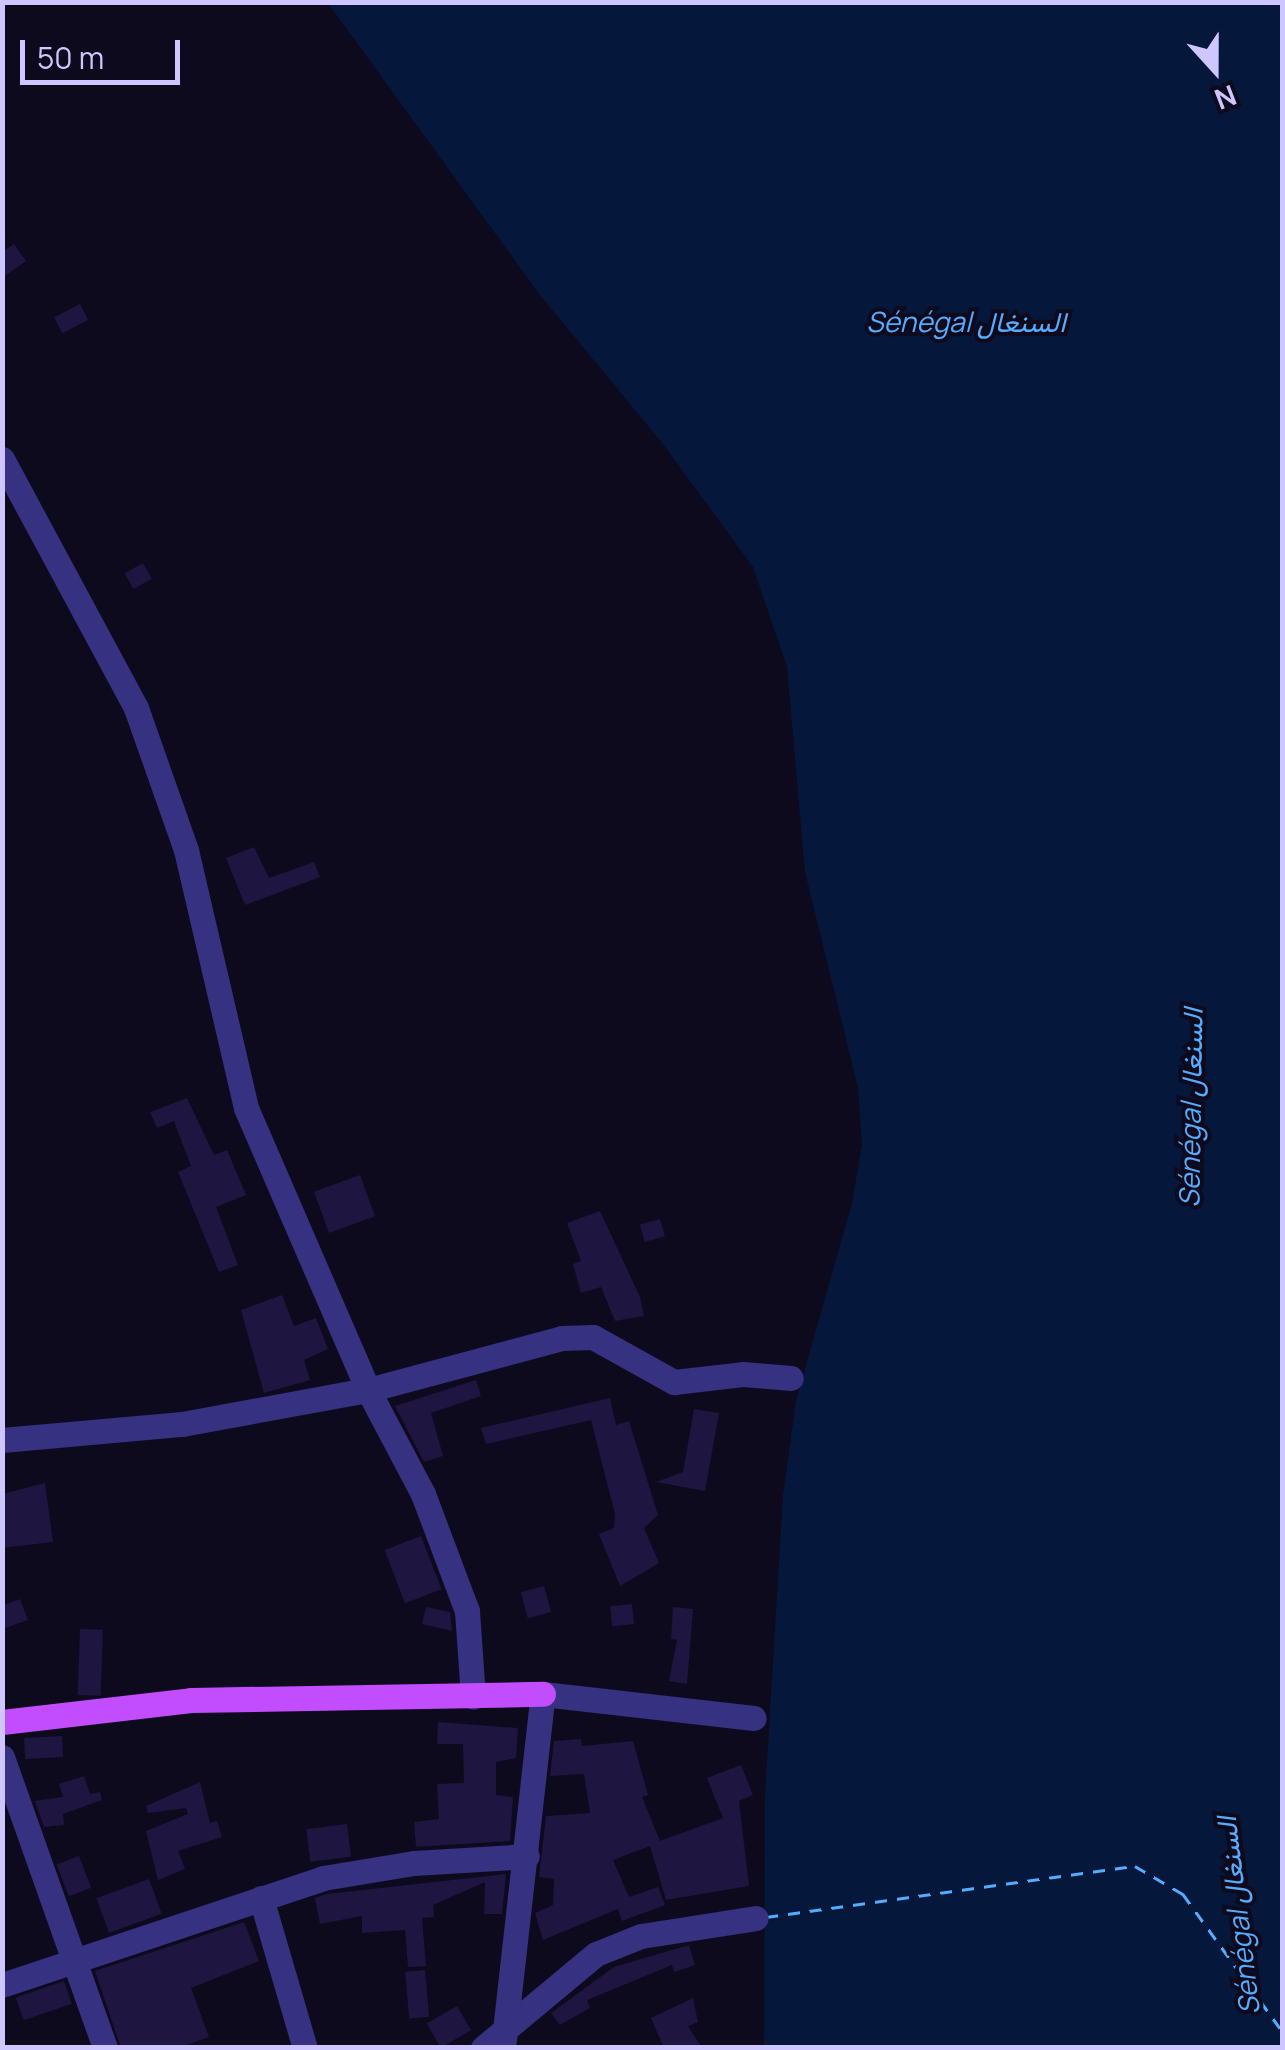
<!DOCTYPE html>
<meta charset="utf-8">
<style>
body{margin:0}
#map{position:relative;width:1285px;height:2050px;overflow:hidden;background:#0e0a1d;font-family:Manrope,Vazirmatn,sans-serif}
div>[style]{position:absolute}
.water>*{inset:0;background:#05173b}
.ferry>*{height:2.5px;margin-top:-1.25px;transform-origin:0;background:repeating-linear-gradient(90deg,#54acff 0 12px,transparent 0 22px)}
.building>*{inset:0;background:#1e1540;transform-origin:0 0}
.minor>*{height:25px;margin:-12.5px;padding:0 12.5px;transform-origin:12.5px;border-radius:12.5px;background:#363180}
.major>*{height:25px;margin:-12.5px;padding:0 12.5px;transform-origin:12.5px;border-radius:12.5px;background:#c14dff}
span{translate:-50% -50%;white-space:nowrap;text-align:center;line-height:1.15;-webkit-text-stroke:8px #0e0a1d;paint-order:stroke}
.water-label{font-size:28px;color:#54acff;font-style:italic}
.frame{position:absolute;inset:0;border:5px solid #cec6ff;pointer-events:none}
.north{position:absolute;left:1165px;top:20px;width:100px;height:100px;-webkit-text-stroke:8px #0e0a1d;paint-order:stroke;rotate:159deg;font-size:28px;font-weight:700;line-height:40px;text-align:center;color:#cec6ff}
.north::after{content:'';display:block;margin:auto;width:35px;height:45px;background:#cec6ff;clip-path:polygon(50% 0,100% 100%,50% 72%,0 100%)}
.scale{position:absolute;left:20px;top:40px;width:160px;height:45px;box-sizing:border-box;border:5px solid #cec6ff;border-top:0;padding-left:12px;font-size:30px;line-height:35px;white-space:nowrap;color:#cec6ff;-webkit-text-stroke:8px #0e0a1d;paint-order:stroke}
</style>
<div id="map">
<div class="water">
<div style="clip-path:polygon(328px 3px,1282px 3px,1282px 2047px,764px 2047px,765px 1795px,783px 1495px,796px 1401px,852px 1203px,862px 1145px,858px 1088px,805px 872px,787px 667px,753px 567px,663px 444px,540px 295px)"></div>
</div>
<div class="ferry">
<div style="left:766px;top:1917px;width:373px;rotate:-7.9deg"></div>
<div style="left:1135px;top:1866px;width:56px;rotate:30.3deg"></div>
<div style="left:1183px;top:1894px;width:169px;rotate:54.1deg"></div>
</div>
<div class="building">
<div style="clip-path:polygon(14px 244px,26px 261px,2px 278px,2px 252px)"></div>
<div style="left:80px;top:304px;width:18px;height:29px;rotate:63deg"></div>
<div style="left:143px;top:563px;width:18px;height:21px;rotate:61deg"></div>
<div style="clip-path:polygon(254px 847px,269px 878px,314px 862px,320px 877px,245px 905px,226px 858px)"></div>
<div style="clip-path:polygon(187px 1098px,214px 1155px,227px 1150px,246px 1195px,216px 1207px,238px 1265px,219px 1272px,178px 1172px,191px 1166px,174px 1121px,157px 1128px,150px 1112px)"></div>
<div style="left:360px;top:1175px;width:44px;height:49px;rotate:70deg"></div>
<div style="clip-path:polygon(600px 1211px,640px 1297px,644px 1316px,615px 1321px,601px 1287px,581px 1293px,573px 1264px,581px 1261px,567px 1223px)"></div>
<div style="left:660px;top:1219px;width:18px;height:21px;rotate:74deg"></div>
<div style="clip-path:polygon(282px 1295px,294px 1326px,316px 1318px,328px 1349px,304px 1360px,310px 1380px,264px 1393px,241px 1310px)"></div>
<div style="clip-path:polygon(476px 1380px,481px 1396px,431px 1413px,443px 1456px,424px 1462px,395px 1406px)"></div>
<div style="clip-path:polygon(610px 1398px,616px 1425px,629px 1421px,658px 1515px,644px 1528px,659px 1563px,620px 1586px,599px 1534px,614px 1528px,615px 1514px,591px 1420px,486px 1444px,481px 1428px)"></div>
<div style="clip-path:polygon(694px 1409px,719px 1413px,705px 1491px,656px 1482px,683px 1472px)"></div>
<div style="clip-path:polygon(45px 1483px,53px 1542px,2px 1548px,2px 1494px)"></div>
<div style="left:421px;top:1536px;width:57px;height:39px;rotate:69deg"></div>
<div style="left:544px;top:1586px;width:27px;height:24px;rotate:75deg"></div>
<div style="clip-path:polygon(20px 1599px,28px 1620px,2px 1629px,2px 1606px)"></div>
<div style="left:632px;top:1604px;width:20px;height:22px;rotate:84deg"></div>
<div style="clip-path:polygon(426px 1607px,450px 1612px,452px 1631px,422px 1624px)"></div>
<div style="clip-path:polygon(673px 1607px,693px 1609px,687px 1684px,669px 1681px,677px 1640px,671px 1639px)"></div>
<div style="left:80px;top:1629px;width:23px;height:66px;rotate:2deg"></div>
<div style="clip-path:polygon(438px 1722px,518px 1728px,516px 1758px,496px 1762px,496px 1795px,513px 1797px,510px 1841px,416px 1847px,414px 1822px,439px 1819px,437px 1784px,464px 1783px,463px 1744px,437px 1744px)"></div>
<div style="left:62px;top:1736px;width:21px;height:38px;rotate:87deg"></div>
<div style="clip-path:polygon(581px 1739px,582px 1746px,633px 1741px,648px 1795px,642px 1797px,660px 1841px,723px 1818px,707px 1778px,741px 1765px,753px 1795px,739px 1801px,749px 1886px,666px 1900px,650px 1846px,613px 1860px,629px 1897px,658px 1887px,665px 1905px,622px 1921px,618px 1909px,543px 1940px,535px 1913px,553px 1905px,554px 1879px,539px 1877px,546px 1816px,590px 1813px,584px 1774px,550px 1776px,554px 1741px)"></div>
<div style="clip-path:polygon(84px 1776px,90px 1794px,100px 1792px,102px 1800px,63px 1814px,64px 1825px,44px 1827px,35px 1801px,63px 1797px,59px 1784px)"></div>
<div style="clip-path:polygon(200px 1782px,210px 1823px,217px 1821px,222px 1837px,178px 1851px,185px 1869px,158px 1880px,146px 1831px,188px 1814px,186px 1808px,148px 1813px,146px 1806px)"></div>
<div style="left:347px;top:1824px;width:33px;height:41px;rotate:83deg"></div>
<div style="left:79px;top:1856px;width:34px;height:24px;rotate:69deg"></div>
<div style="clip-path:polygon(506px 1874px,502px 1914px,484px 1914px,485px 1882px,433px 1905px,434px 1917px,422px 1918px,426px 1966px,408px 1967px,405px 1930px,362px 1933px,362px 1916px,320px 1924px,315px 1898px,327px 1894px)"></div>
<div style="left:149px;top:1879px;width:37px;height:56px;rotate:70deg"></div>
<div style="clip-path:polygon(244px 1922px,259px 1961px,191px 1988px,209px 2037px,178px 2048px,121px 2048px,95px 1971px)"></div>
<div style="clip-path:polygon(689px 1945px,695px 1965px,674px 1972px,672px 1965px,587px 2000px,590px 2008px,560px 2025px,551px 2013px,614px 1967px)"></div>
<div style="left:425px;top:1970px;width:47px;height:20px;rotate:85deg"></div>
<div style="left:64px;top:1981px;width:24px;height:51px;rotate:71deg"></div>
<div style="clip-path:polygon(693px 1998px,698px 2022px,688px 2026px,702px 2048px,664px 2048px,651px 2018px)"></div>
<div style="left:457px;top:2006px;width:28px;height:35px;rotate:60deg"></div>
</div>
<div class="minor">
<div style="left:2px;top:459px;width:283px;rotate:61.7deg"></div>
<div style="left:136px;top:708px;width:151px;rotate:70.6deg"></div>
<div style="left:186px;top:850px;width:265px;rotate:76.9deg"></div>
<div style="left:246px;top:1108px;width:307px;rotate:66.6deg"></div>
<div style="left:368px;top:1390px;width:118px;rotate:62.1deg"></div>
<div style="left:423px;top:1494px;width:125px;rotate:69.4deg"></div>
<div style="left:467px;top:1611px;width:86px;rotate:86deg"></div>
<div style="left:2px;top:1440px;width:181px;rotate:-5.1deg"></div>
<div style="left:182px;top:1424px;width:189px;rotate:-10.4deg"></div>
<div style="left:368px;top:1390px;width:201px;rotate:-15deg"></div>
<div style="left:562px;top:1338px;width:31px;rotate:-2deg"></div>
<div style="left:593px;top:1337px;width:93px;rotate:29.1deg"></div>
<div style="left:674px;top:1382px;width:69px;rotate:-6.6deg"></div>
<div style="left:743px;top:1374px;width:48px;rotate:4.8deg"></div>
<div style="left:2px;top:1757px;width:309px;rotate:70.5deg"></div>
<div style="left:261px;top:1898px;width:156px;rotate:73.7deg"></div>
<div style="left:2px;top:1985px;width:338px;rotate:-18.4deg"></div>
<div style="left:323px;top:1878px;width:92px;rotate:-9.4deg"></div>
<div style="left:414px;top:1863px;width:113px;rotate:-3.5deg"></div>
<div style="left:483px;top:2048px;width:147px;rotate:-39.8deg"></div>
<div style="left:596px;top:1954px;width:48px;rotate:-21.8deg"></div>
<div style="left:641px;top:1936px;width:116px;rotate:-8.9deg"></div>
<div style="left:503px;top:2048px;width:356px;rotate:-83.6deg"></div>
<div style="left:543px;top:1694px;width:212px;rotate:6.5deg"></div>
</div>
<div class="major">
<div style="left:2px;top:1722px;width:190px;rotate:-6.6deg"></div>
<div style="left:191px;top:1700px;width:352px;rotate:-1deg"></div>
</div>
<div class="water-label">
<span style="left:966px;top:321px">Sénégal السنغال</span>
<span style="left:1190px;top:1108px;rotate:-89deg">Sénégal السنغال</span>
<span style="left:1237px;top:1916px;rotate:-97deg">Sénégal السنغال</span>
</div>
<div class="frame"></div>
<div class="north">N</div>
<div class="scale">50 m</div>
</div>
